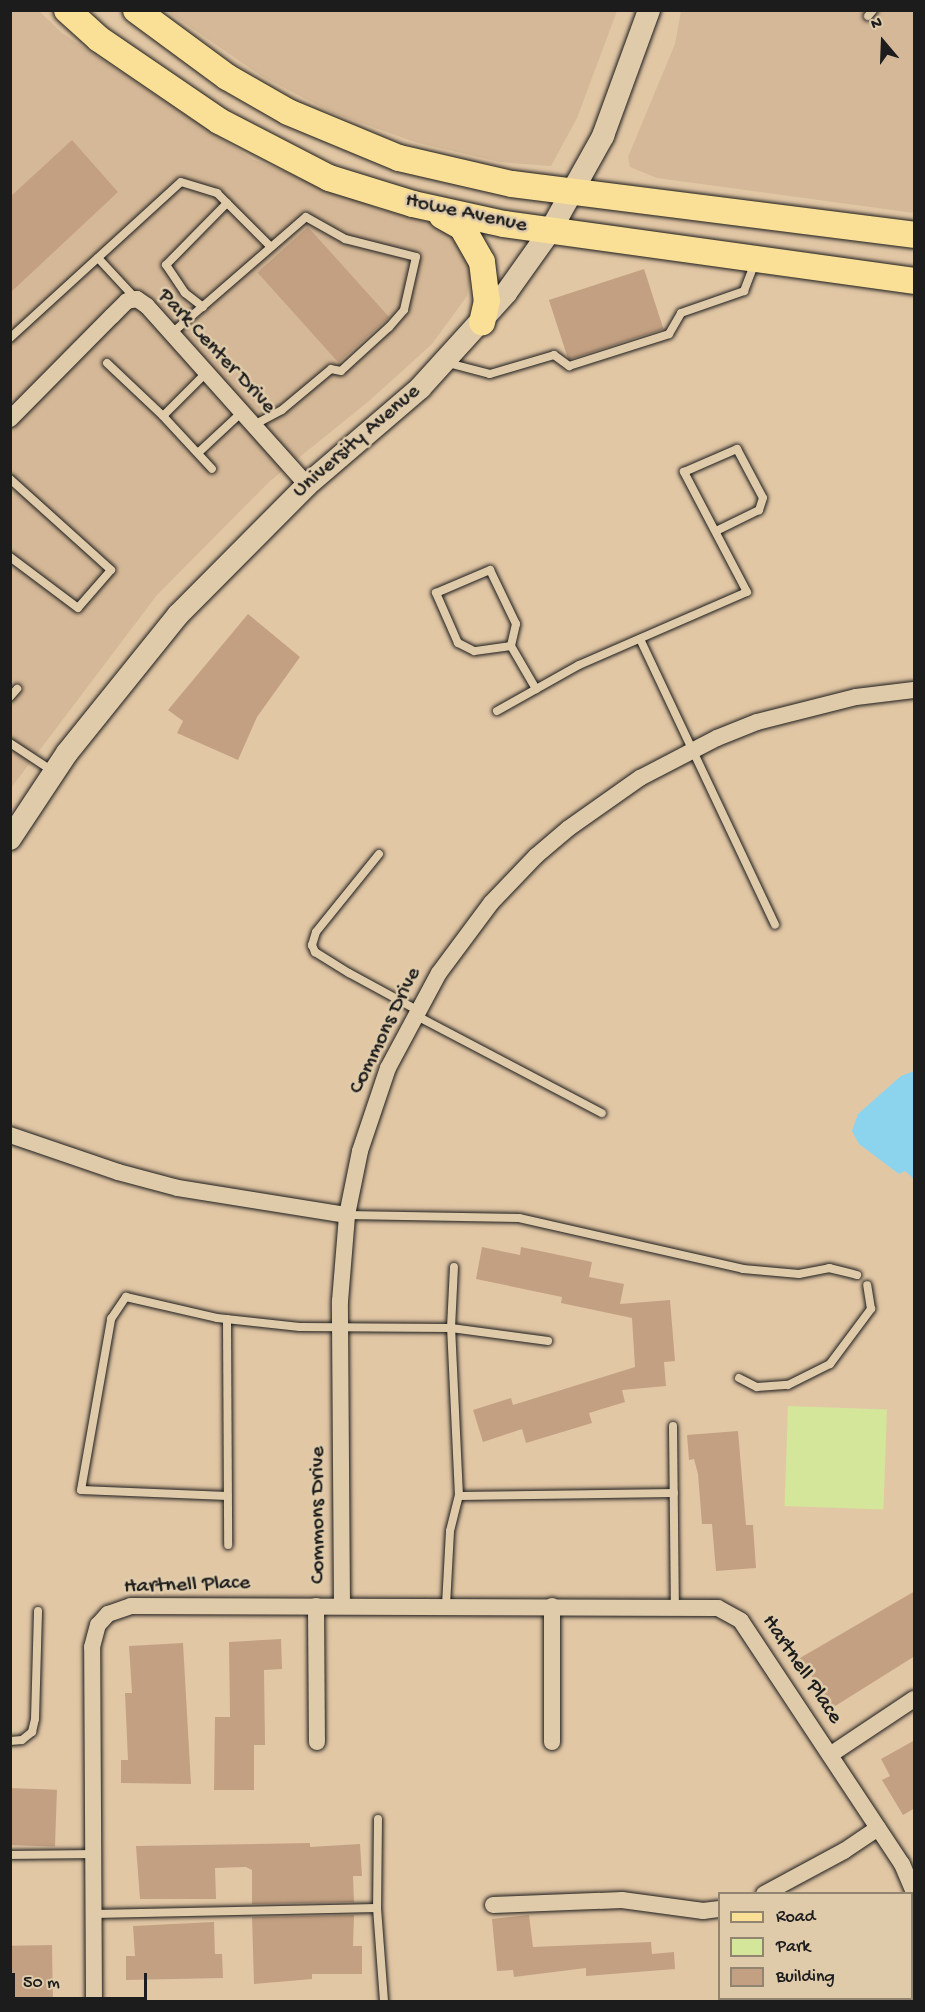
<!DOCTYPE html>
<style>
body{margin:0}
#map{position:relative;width:925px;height:2012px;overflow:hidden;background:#e2c7a5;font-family:"Gochi Hand",sans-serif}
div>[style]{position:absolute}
.built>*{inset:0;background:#d5b897}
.green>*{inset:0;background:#d4e69a;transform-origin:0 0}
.water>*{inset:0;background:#8cd4ee}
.building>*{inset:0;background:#c3a082;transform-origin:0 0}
.roads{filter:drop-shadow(0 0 2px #1c1c1c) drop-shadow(0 0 2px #1c1c1c)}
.lane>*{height:8px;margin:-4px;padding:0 4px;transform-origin:4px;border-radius:4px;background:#dfcbaa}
.street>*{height:16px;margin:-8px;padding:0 8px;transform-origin:8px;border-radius:8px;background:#dfcbaa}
.secondary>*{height:22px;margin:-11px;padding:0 11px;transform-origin:11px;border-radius:11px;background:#dfcbaa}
.primary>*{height:26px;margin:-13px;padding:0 13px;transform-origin:13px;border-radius:13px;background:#fadf96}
span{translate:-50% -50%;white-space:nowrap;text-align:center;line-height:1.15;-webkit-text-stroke:5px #dfcbaa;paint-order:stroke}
.street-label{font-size:22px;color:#1c1c1c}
.frame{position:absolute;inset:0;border:12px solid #1c1c1c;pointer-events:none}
.legend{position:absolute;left:718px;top:1892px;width:195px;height:108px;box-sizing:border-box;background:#dfcbaa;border:2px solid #918571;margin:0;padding:8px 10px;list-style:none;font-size:18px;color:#1c1c1c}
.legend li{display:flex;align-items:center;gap:12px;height:30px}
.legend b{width:30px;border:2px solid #918571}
.north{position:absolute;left:853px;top:12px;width:60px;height:60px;-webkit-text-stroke:4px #dfcbaa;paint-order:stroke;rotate:341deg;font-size:16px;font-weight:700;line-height:24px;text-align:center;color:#1c1c1c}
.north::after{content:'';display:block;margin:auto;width:21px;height:27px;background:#1c1c1c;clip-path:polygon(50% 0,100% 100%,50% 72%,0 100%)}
.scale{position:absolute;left:12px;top:1973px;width:135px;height:27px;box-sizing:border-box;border:3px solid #1c1c1c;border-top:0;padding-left:8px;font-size:18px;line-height:21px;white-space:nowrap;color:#1c1c1c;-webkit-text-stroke:4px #dfcbaa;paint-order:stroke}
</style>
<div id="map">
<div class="built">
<div style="clip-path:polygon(38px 10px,62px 33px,252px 159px,382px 210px,437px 224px,463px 242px,472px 268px,467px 296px,432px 344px,369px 401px,270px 481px,157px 595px,11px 788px,10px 11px)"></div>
<div style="clip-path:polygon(167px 11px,617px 11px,577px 118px,551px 166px,499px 162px,418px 143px,333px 113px,263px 77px)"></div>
<div style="clip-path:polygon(681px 11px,914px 11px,914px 213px,657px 178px,630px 167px,628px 157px,675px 44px)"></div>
</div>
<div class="green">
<div style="left:788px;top:1406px;width:99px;height:100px;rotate:2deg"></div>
</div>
<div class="water">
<div style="clip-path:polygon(914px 1071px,914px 1179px,905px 1171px,899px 1174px,859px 1144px,852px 1131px,858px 1114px,901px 1076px)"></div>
</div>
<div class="building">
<div style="clip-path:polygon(72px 140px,118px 192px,10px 293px,10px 197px)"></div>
<div style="left:308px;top:227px;width:121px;height:68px;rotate:48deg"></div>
<div style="left:644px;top:269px;width:63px;height:100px;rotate:72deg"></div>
<div style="clip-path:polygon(248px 614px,300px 657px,257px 717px,238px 760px,177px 733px,183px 721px,168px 710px)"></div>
<div style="clip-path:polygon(482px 1247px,520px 1255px,521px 1247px,592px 1262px,589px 1277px,624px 1284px,620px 1304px,670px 1300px,675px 1361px,664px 1362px,666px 1386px,622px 1390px,625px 1402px,589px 1413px,592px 1423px,526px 1443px,522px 1429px,483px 1442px,473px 1410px,511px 1398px,513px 1405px,635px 1367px,632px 1318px,561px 1303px,562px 1297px,476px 1279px)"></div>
<div style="clip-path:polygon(738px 1431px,746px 1525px,753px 1525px,756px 1568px,716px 1571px,712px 1524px,702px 1524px,698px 1474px,694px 1459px,689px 1460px,687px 1435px)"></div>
<div style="clip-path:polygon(915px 1591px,915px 1656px,832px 1708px,800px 1658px)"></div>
<div style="clip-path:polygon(281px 1639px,282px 1669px,264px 1670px,265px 1745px,254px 1745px,254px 1790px,214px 1790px,215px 1717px,230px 1717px,229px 1642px)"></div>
<div style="clip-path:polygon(183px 1643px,191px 1784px,121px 1783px,121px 1760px,128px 1760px,125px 1693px,132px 1693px,129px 1646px)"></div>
<div style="clip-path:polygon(915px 1740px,915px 1808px,903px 1815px,882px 1780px,890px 1776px,881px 1759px)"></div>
<div style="left:10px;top:1788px;width:47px;height:57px;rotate:2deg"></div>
<div style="clip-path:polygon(310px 1843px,310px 1847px,360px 1844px,362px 1876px,353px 1876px,354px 1902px,252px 1904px,252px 1870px,246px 1867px,215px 1868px,216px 1899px,140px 1899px,136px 1846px)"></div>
<div style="clip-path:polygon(354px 1915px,353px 1946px,362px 1946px,362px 1974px,312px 1974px,312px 1979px,254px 1984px,252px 1917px)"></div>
<div style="clip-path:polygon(529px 1915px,533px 1947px,651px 1942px,652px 1954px,674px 1952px,675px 1969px,586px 1976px,586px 1968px,514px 1977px,513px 1970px,497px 1971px,492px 1919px)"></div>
<div style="clip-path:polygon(214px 1922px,215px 1954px,222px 1954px,223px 1978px,126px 1980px,126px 1956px,135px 1956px,133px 1926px)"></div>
<div style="left:52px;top:1945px;width:56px;height:42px;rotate:89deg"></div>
</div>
<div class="roads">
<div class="lane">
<div style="left:868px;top:16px;width:8px;rotate:-50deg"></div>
<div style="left:98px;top:258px;width:56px;rotate:47.2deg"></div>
<div style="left:203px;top:307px;width:23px;rotate:-142deg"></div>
<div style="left:185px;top:293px;width:34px;rotate:-124deg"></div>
<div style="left:166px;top:265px;width:87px;rotate:-45.5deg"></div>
<div style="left:172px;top:333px;width:177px;rotate:-40.9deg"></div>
<div style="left:306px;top:217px;width:45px;rotate:29.4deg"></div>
<div style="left:345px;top:239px;width:73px;rotate:14.2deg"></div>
<div style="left:416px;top:257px;width:54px;rotate:102.8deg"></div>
<div style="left:404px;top:310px;width:23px;rotate:131deg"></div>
<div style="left:389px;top:327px;width:65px;rotate:137.5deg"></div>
<div style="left:341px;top:371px;width:10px;rotate:-169deg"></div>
<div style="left:331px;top:369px;width:64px;rotate:140.1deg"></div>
<div style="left:282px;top:410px;width:32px;rotate:152deg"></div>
<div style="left:10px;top:338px;width:231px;rotate:-42.4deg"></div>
<div style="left:181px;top:182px;width:38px;rotate:17deg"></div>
<div style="left:217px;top:193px;width:76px;rotate:45deg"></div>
<div style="left:107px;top:363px;width:77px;rotate:43.4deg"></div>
<div style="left:163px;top:416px;width:62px;rotate:-45deg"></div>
<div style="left:448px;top:363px;width:43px;rotate:14.7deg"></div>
<div style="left:490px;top:374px;width:67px;rotate:-16.5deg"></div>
<div style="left:554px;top:355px;width:19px;rotate:36deg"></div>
<div style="left:569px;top:366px;width:105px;rotate:-17.7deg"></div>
<div style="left:669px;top:334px;width:24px;rotate:-60deg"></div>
<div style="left:681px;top:313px;width:67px;rotate:-19.2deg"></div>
<div style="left:744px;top:291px;width:31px;rotate:-69deg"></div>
<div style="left:163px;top:416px;width:72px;rotate:47.2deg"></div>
<div style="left:198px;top:453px;width:60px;rotate:-43deg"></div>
<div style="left:10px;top:479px;width:136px;rotate:42deg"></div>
<div style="left:111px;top:570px;width:50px;rotate:131deg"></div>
<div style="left:78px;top:608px;width:85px;rotate:-143.1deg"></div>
<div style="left:640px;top:639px;width:316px;rotate:64.7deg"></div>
<div style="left:511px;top:646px;width:37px;rotate:172deg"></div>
<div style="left:474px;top:651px;width:18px;rotate:-153deg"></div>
<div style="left:458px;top:643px;width:55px;rotate:-113.7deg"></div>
<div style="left:436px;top:593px;width:59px;rotate:-23.1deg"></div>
<div style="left:490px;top:570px;width:60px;rotate:64.3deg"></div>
<div style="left:516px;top:624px;width:23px;rotate:103deg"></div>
<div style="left:511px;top:646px;width:50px;rotate:59.8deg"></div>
<div style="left:10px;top:697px;width:11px;rotate:-49deg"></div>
<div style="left:497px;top:711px;width:94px;rotate:-29.3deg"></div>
<div style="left:579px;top:665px;width:183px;rotate:-23.5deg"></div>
<div style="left:747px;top:592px;width:136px;rotate:-117.7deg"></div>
<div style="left:684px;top:472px;width:58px;rotate:-23.5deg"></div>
<div style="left:737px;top:449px;width:55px;rotate:62deg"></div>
<div style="left:763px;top:498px;width:13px;rotate:108deg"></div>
<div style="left:759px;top:510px;width:48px;rotate:154deg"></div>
<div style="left:10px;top:743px;width:53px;rotate:33.4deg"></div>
<div style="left:379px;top:854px;width:100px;rotate:128.9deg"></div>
<div style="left:316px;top:932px;width:14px;rotate:107deg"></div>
<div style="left:312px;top:945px;width:8px;rotate:67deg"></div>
<div style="left:315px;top:952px;width:40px;rotate:32deg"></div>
<div style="left:349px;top:973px;width:77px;rotate:28.6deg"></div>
<div style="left:415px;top:1015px;width:211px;rotate:27.7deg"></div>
<div style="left:347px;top:1215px;width:172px;rotate:1deg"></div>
<div style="left:519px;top:1218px;width:230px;rotate:12.8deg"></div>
<div style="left:743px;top:1269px;width:56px;rotate:5.1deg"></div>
<div style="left:799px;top:1274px;width:31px;rotate:-11deg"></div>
<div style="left:829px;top:1268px;width:29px;rotate:14deg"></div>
<div style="left:227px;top:1319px;width:226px;rotate:89.7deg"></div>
<div style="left:739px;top:1378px;width:20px;rotate:27deg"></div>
<div style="left:757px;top:1387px;width:31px;rotate:-4deg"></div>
<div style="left:788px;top:1385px;width:47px;rotate:-26.6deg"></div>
<div style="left:830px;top:1364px;width:69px;rotate:-53.3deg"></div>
<div style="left:871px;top:1309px;width:24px;rotate:-99deg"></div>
<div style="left:673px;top:1426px;width:180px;rotate:89.4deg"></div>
<div style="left:227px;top:1496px;width:146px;rotate:-177.6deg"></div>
<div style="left:81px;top:1490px;width:174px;rotate:-80deg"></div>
<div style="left:111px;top:1319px;width:27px;rotate:-56deg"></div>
<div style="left:126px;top:1297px;width:93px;rotate:13deg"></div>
<div style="left:217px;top:1318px;width:83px;rotate:6.2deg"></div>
<div style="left:300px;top:1327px;width:151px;rotate:0.4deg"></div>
<div style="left:451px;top:1328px;width:98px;rotate:7.6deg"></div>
<div style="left:459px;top:1496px;width:215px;rotate:-0.8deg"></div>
<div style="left:446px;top:1605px;width:74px;rotate:-86.9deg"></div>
<div style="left:450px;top:1531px;width:36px;rotate:-76deg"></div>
<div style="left:459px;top:1496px;width:168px;rotate:-92.7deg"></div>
<div style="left:451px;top:1328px;width:61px;rotate:-87.2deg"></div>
<div style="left:10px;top:1741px;width:12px;rotate:-5deg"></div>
<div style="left:22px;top:1740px;width:13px;rotate:-39deg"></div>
<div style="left:32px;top:1732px;width:13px;rotate:-77deg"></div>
<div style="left:35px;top:1719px;width:108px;rotate:-88.4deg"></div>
<div style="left:378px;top:1819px;width:89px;rotate:90.6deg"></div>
<div style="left:377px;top:1908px;width:94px;rotate:85.7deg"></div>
<div style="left:10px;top:1855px;width:83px;rotate:-0.7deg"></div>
<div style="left:94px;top:1914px;width:283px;rotate:-1.2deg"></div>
</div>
<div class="street">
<div style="left:10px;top:419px;width:145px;rotate:-45.3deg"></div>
<div style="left:112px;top:316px;width:21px;rotate:-45deg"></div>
<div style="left:127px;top:301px;width:10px;rotate:-11deg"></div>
<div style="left:137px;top:299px;width:12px;rotate:35deg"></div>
<div style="left:147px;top:306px;width:240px;rotate:48.2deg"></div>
<div style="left:10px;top:1135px;width:114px;rotate:18.9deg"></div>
<div style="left:118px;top:1172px;width:62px;rotate:14.9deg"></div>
<div style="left:178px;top:1188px;width:171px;rotate:9.1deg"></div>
<div style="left:316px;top:1606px;width:136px;rotate:89.6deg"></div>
<div style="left:342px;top:1606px;width:305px;rotate:-90.4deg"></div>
<div style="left:340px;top:1301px;width:86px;rotate:-85.3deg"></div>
<div style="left:347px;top:1215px;width:65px;rotate:-78.5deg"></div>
<div style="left:360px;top:1151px;width:88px;rotate:-71.4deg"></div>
<div style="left:388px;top:1068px;width:108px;rotate:-61.8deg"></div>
<div style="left:439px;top:973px;width:87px;rotate:-53.4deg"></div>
<div style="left:491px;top:903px;width:65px;rotate:-46.2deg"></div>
<div style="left:536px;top:856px;width:43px;rotate:-40.3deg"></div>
<div style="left:569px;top:828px;width:87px;rotate:-35.2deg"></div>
<div style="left:640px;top:778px;width:87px;rotate:-27.5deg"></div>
<div style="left:717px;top:738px;width:43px;rotate:-21.8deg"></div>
<div style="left:757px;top:722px;width:102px;rotate:-14.2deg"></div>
<div style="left:856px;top:697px;width:58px;rotate:-6.9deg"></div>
<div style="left:552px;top:1606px;width:136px;rotate:90deg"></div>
<div style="left:830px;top:1755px;width:101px;rotate:-33.7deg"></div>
<div style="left:764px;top:1894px;width:91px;rotate:-28.3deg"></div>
<div style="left:844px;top:1851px;width:41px;rotate:-34.1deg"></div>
<div style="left:493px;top:1905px;width:129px;rotate:-2.2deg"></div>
<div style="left:622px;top:1900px;width:82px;rotate:7.7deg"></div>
<div style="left:703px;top:1911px;width:17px;rotate:-7deg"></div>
<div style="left:835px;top:1998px;width:4px;rotate:76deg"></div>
<div style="left:94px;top:2002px;width:355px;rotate:-90.3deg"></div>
<div style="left:92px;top:1647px;width:23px;rotate:-75deg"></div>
<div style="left:98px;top:1625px;width:15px;rotate:-48deg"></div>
<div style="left:108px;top:1614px;width:24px;rotate:-19deg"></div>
<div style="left:131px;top:1606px;width:587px;rotate:0.2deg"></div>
<div style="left:718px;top:1608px;width:26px;rotate:29deg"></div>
<div style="left:741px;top:1621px;width:291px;rotate:56.5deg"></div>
<div style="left:902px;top:1864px;width:30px;rotate:67deg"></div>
</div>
<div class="secondary">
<div style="left:10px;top:839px;width:103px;rotate:-56.5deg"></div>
<div style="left:67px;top:753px;width:177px;rotate:-51.2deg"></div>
<div style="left:178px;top:615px;width:183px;rotate:-45.2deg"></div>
<div style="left:307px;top:485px;width:149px;rotate:-40.6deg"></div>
<div style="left:420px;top:388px;width:128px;rotate:-47.8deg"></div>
<div style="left:506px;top:293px;width:76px;rotate:-54.6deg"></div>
<div style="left:550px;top:231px;width:109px;rotate:-60.8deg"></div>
<div style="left:603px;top:136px;width:134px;rotate:-69.9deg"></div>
</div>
<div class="primary">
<div style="left:67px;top:10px;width:43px;rotate:42.2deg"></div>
<div style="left:99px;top:39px;width:145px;rotate:34.3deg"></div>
<div style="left:219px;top:121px;width:124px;rotate:27.4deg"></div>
<div style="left:329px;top:178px;width:88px;rotate:17.2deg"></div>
<div style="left:413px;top:204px;width:93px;rotate:12.4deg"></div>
<div style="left:504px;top:224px;width:414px;rotate:7.9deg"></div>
<div style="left:136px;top:10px;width:113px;rotate:36.4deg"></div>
<div style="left:227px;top:77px;width:70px;rotate:29.8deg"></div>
<div style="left:288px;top:112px;width:120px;rotate:22.5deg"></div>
<div style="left:399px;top:158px;width:116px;rotate:13deg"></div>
<div style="left:512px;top:184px;width:405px;rotate:7.2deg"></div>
<div style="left:442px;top:216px;width:23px;rotate:29deg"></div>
<div style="left:462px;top:227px;width:40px;rotate:60.3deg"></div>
<div style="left:482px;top:262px;width:39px;rotate:83deg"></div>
<div style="left:487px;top:301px;width:22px;rotate:103deg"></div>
</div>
</div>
<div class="street-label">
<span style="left:466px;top:214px;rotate:12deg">Howe Avenue</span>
<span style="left:216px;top:352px;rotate:47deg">Park Center Drive</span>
<span style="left:357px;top:442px;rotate:-41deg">University Avenue</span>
<span style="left:386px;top:1031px;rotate:-64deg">Commons Drive</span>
<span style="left:319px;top:1515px;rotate:-90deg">Commons Drive</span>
<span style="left:187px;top:1586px;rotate:-2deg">Hartnell Place</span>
<span style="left:801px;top:1670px;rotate:56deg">Hartnell Place</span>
</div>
<div class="frame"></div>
<ul class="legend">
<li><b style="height:8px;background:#fadf96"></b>Road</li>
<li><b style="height:16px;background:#d4e69a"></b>Park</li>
<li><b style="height:16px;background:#c3a082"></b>Building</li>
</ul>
<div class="north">N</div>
<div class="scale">50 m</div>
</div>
